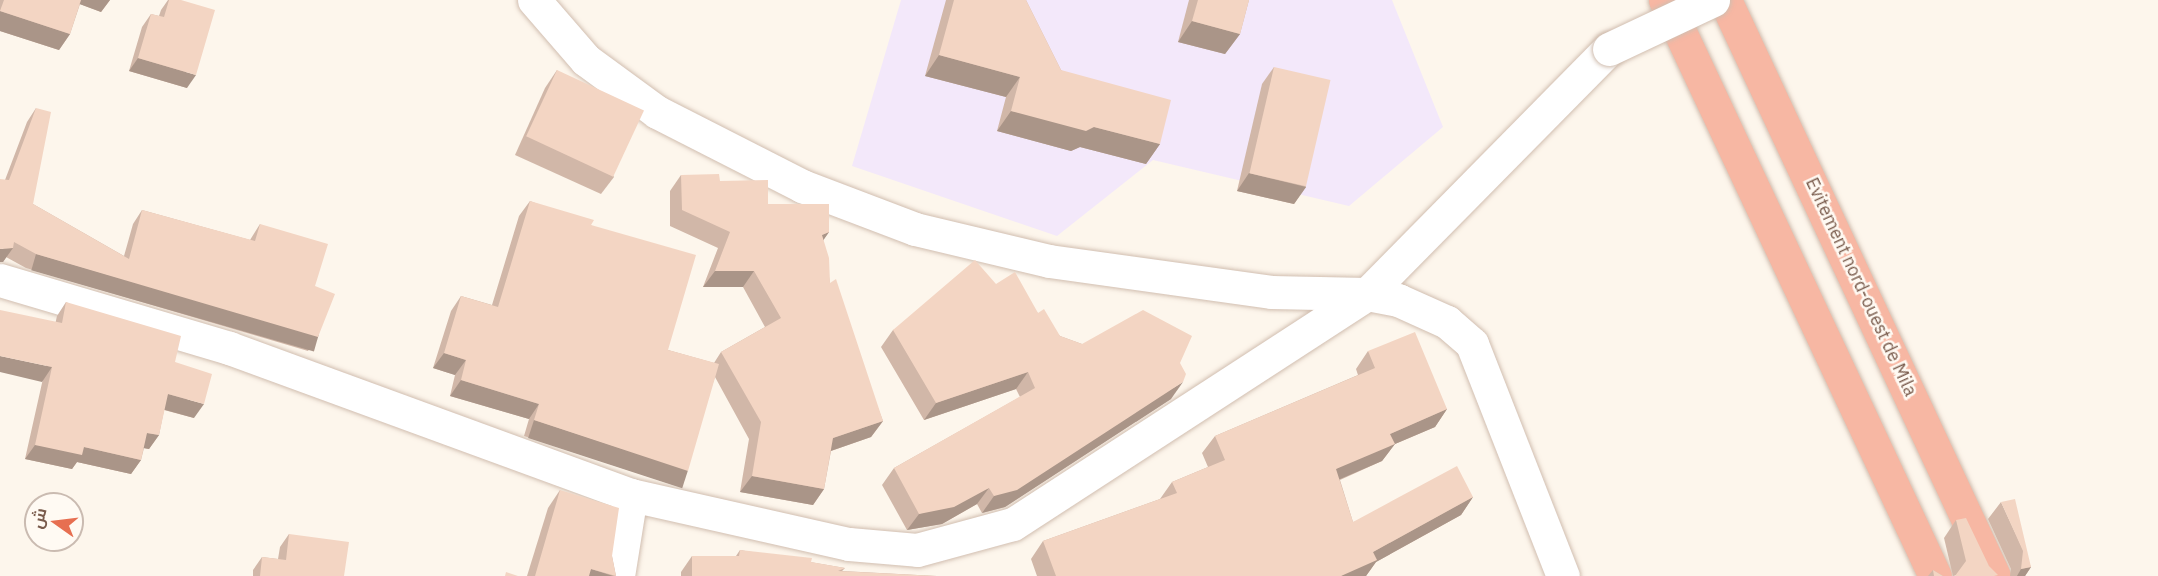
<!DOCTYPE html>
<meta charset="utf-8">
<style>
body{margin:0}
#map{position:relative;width:2158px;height:576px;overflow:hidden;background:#fdf6ec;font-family:"IBM Plex Sans",Cairo,sans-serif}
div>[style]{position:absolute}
.education>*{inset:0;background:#f3e8fa}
.roads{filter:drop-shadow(0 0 2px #d1beb0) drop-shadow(0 0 2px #d1beb0)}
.street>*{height:33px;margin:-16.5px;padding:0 16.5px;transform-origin:16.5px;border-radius:16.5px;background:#fff}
.secondary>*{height:33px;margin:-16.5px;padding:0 16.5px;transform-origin:16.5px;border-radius:16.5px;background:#fff}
.highway>*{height:33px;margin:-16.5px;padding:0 16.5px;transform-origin:16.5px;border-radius:16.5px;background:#f7b7a3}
.bridges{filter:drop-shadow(0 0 2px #d1beb0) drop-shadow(0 0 2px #d1beb0)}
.street-bridge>*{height:33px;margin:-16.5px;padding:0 16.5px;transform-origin:16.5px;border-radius:16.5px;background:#fff}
.wall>*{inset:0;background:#d1b7a8}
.shaded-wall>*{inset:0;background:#aa9588;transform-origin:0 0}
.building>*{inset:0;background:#f3d5c3;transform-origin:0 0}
span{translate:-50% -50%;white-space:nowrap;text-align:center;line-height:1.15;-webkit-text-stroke:5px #fffaf3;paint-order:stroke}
.street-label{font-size:18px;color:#7a5c4d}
.north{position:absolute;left:24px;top:492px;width:60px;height:60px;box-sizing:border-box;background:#fffaf3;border:2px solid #cabbb1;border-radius:50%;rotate:284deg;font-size:16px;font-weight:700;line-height:24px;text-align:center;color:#7a5c4d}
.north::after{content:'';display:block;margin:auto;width:21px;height:27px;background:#e76f51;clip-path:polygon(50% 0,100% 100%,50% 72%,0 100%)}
</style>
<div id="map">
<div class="education">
<div style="clip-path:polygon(901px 0,1392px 0,1443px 127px,1349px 206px,1153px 160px,1057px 236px,852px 166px)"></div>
</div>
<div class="roads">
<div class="street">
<div style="left:0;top:280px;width:239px;rotate:16.5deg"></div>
<div style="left:229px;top:348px;width:428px;rotate:20.1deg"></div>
<div style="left:631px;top:495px;width:223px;rotate:12.7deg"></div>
<div style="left:849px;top:544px;width:68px;rotate:5deg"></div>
<div style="left:917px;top:550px;width:99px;rotate:-15.2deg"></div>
<div style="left:1013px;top:524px;width:422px;rotate:-33deg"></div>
<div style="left:1367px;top:294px;width:344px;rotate:-45.4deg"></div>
<div style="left:618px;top:576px;width:82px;rotate:-80.9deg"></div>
</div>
<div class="secondary">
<div style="left:534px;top:0;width:79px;rotate:49.1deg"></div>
<div style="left:586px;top:60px;width:88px;rotate:36.2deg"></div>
<div style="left:657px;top:112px;width:163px;rotate:27deg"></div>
<div style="left:802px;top:186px;width:121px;rotate:20.8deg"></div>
<div style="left:915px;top:229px;width:138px;rotate:13.4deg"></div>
<div style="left:1049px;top:261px;width:224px;rotate:7.9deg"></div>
<div style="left:1271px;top:292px;width:96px;rotate:1.2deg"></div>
<div style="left:1367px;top:294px;width:32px;rotate:11deg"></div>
<div style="left:1398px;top:300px;width:54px;rotate:24.2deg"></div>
<div style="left:1447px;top:322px;width:33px;rotate:41deg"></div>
<div style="left:1472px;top:344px;width:249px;rotate:68.6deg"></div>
</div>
<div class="highway">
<div style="left:1665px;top:0;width:636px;rotate:64.89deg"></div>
<div style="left:1725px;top:0;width:636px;rotate:64.97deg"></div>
</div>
</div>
<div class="bridges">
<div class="street-bridge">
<div style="left:1609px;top:49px;width:115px;rotate:-25.2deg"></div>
</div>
</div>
<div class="wall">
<div style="clip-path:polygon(0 0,110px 0,101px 12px,80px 4px,70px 34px,59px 50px,0 31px)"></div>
<div style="clip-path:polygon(168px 0,181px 0,187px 88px,129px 71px,142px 27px,151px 14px,159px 16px,161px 10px)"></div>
<div style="clip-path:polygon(946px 0,1026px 0,1061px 70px,1160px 144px,1146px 164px,1080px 147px,1071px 151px,997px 131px,1006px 97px,925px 76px)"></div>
<div style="clip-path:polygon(1189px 0,1249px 0,1240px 34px,1225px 54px,1178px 42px)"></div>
<div style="clip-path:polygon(1274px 67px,1306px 187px,1294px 204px,1237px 191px,1262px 84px)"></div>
<div style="clip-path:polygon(557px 70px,614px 177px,601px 194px,515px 155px,545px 88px)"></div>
<div style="clip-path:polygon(36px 108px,33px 204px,124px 256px,133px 224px,142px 210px,250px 240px,260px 224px,315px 286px,318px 337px,308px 351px,26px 268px,6px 257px,3px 262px,5px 180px,27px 122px)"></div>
<div style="clip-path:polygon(681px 175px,720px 181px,768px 204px,829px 232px,823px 240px,830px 283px,883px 421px,871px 437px,831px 451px,824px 489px,813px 505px,740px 492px,749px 439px,715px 377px,677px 486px,524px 436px,529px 419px,450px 396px,455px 375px,433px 368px,451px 311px,461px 296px,492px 305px,519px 216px,530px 201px,591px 225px,668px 350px,714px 363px,721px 352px,765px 327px,743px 287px,703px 287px,718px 248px,670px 226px,670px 191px)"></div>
<div style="clip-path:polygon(996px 284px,1038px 313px,1060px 336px,1082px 344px,1180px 363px,1171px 399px,1005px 507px,982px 513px,977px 504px,942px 524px,907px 530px,882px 485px,894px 468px,1020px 397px,1016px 389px,924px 420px,881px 347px,893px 330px)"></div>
<div style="clip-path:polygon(66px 302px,175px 362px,194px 418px,164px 410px,159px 435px,149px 449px,144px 448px,141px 460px,131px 474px,77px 462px,72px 469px,25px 459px,57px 316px)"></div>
<div style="clip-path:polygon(1368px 351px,1447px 409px,1435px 427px,1395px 444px,1382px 461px,1340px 480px,1353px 522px,1473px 497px,1461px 515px,1376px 562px,1366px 576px,1037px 576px,1031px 559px,1043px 541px,1160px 499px,1172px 482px,1208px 467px,1202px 453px,1215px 436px,1358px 375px,1356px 369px)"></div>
<div style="clip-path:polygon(560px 490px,612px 556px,616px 576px,527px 576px,548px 508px)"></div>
<div style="clip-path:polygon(2001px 502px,2031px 567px,2025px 576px,2010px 576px,2011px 569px,1988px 519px)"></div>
<div style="clip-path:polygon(1956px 520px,1989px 566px,1953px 576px,1944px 538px)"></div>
<div style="clip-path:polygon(289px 534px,344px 576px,253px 576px,253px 570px,262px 557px,278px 559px,280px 547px)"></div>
<div style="clip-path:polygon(740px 550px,845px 568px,842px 571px,937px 576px,681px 576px,681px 572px,692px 556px,736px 556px)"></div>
<div style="clip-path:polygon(1933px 570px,1943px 576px,1928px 576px)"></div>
</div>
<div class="shaded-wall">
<div style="clip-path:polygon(76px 0,110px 0,101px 12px,74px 2px)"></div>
<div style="clip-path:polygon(0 11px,70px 34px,59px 50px,0 31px)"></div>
<div style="clip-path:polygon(1192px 21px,1240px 34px,1225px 54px,1178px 42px)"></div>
<div style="clip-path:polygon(939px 55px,1020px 77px,1006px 97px,925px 76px)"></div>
<div style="clip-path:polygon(138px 58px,196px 75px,187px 88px,129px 71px)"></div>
<div style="clip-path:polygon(1011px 111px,1094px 127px,1160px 144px,1146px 164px,1080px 147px,1071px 151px,997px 131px)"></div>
<div style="clip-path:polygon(1249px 173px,1306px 187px,1294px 204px,1237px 191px)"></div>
<div style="clip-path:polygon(829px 232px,818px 248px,822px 235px)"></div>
<div style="clip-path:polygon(13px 248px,3px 262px,0 262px,0 249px)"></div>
<div style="left:36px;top:254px;width:294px;height:17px;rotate:16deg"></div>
<div style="clip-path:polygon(715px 271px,754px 271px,743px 287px,703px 287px)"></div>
<div style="clip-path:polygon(444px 353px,466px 360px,455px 375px,433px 368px)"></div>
<div style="clip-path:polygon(0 356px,52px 367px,42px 382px,0 372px)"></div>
<div style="clip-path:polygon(1028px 372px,1016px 389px,924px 420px,936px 403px)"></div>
<div style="clip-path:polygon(461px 380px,539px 404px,529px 419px,450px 396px)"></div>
<div style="clip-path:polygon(1183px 382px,1171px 399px,1005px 507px,982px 513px,994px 496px)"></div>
<div style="clip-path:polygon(168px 394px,204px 404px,194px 418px,158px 408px)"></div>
<div style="clip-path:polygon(1447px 409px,1435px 427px,1395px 444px,1382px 461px,1324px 486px,1336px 469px,1390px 434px)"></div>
<div style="left:534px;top:420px;width:162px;height:19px;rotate:18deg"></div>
<div style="clip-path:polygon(883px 421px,871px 437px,822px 454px,833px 438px)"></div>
<div style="clip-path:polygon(147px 433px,159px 435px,149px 449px,137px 447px)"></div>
<div style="clip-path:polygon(35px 445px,84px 447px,141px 460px,131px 474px,77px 462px,72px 469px,25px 459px)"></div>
<div style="clip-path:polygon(752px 476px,824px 489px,813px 505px,740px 492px)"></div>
<div style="clip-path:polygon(989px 488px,977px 504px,942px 524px,907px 530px,919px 514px)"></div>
<div style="clip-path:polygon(1473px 497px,1461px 515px,1376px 562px,1366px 576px,1341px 576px,1373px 552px)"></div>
<div style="clip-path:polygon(2031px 567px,2025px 576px,2017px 576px,2021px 569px)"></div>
<div style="clip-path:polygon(591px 569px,613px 576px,586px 576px)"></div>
</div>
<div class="building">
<div style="clip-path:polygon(4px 0,81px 0,70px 34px,0 11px)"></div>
<div style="clip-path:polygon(169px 0,181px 0,215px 10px,196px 75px,138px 58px,151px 14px,164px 17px)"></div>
<div style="clip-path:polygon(954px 0,1026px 0,1061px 70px,1171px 100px,1160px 144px,1094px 127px,1086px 131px,1011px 111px,1020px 77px,939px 55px)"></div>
<div style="clip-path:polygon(1198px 0,1249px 0,1240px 34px,1192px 21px)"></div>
<div style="left:1274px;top:67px;width:58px;height:109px;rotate:13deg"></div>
<div style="left:557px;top:70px;width:96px;height:73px;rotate:25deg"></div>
<div style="clip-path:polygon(36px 108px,51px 112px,33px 204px,129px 259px,142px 210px,255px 241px,260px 224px,328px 244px,315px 286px,335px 294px,318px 337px,36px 254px,14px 242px,13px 248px,0 249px,0 179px,9px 180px)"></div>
<div style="clip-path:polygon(719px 174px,720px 181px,768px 180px,768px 204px,829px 204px,829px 232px,822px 235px,829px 258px,830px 283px,836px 279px,883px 421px,833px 438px,824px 489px,752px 476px,761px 422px,721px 352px,781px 318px,754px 271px,715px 271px,730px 232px,682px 210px,681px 175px)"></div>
<div style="clip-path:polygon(530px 201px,594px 220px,591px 225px,696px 255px,668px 350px,719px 364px,688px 471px,534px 420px,539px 404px,461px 380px,466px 360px,444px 353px,461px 296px,498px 307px)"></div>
<div style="clip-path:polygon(975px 260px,996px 284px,1015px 272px,1038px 313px,1044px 309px,1060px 336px,1082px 344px,1143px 310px,1192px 336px,1180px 363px,1186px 374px,1183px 382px,1017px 490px,994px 496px,989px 488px,954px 507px,919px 514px,894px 468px,1035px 388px,1028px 372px,936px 403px,893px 330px)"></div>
<div style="clip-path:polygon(66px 302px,181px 336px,175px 362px,212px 374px,204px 404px,168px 394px,159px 435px,147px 433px,141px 460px,84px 447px,82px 455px,35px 445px,52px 367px,0 356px,0 310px,62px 323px)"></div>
<div style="clip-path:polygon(1415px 332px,1447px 409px,1390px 434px,1395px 444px,1336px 469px,1353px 522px,1457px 466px,1473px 497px,1373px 552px,1377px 560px,1341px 576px,1056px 576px,1043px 541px,1177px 493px,1172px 482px,1225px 460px,1215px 436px,1375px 368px,1368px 351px)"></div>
<div style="clip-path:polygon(560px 490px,619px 508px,612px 556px,616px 576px,591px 569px,589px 576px,535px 576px)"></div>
<div style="clip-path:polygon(2015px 499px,2031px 567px,2021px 569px,2023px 551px,2001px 502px)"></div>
<div style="clip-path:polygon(1966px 518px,1989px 566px,1998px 575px,1994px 576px,1952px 576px,1955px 576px,1966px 561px,1956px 520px)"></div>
<div style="clip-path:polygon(289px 534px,349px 542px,344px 576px,260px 576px,262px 557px,286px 560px)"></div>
<div style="clip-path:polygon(740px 550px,812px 558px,811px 562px,845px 568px,838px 571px,937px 576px,692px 576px,692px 556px,739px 556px)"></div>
<div style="clip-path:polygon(1933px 570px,1943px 576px,1934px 576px)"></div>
<div style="clip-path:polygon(506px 572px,518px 576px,505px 576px)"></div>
</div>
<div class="street-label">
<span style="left:1861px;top:287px;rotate:65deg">Evitement nord-ouest de Mila</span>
</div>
<div class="north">ش</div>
</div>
